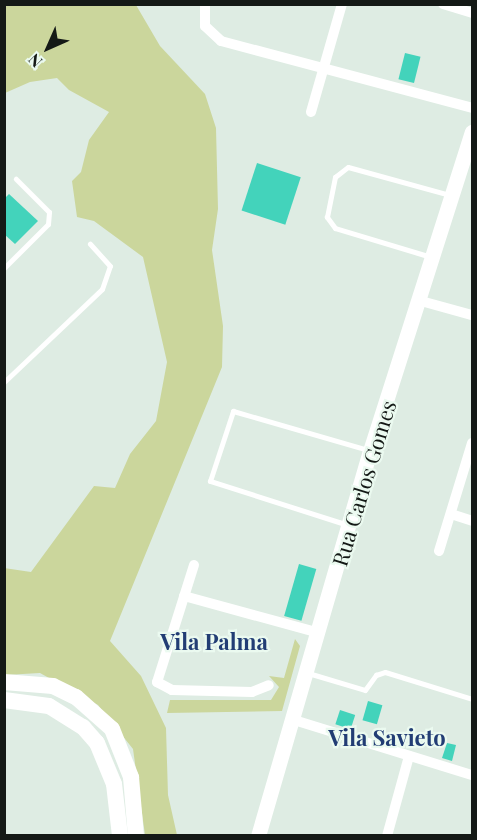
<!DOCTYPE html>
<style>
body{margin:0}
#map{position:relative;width:477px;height:840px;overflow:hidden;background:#deece3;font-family:"Playfair Display",serif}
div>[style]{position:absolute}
.green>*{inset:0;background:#cbd69c}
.building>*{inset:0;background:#43d3bb;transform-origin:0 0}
.lane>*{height:5px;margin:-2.5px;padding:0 2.5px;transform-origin:2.5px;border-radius:2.5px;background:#fff}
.street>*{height:10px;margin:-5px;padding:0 5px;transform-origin:5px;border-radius:5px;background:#fff}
.secondary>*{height:15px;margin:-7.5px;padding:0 7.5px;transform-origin:7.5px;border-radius:7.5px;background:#fff}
.primary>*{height:16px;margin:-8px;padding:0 8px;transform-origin:8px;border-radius:8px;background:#fff}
span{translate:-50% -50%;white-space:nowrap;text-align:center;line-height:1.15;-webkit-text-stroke:4.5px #ebfaf0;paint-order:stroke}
.street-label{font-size:21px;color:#141916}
.neighbourhood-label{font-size:22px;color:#223d74;font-weight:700}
.frame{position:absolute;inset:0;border:6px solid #141916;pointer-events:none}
.north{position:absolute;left:18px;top:18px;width:60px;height:60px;-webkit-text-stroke:4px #ebfaf0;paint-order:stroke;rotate:225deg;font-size:16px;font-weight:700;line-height:24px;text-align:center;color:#141916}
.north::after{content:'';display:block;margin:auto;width:21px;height:27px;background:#141916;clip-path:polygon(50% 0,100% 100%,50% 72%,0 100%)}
</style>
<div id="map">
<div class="green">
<div style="clip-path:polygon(5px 5px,136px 5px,160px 46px,205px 94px,216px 128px,218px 209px,212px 250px,223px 326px,222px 367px,110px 641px,141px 676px,166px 728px,168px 795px,177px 835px,145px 835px,133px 749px,98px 705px,40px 673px,5px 675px,4px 568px,31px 572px,94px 486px,115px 488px,130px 454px,156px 421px,167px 362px,143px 257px,94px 221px,77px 217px,72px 181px,81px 172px,89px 140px,109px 112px,69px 90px,57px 78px,30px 82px,5px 93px)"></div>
<div style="clip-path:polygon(295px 639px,300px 646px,282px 711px,167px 713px,170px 700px,271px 700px,279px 687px,269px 676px,284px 678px)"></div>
</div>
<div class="building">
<div style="left:405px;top:53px;width:16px;height:27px;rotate:14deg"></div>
<div style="left:257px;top:163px;width:46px;height:50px;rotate:18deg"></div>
<div style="clip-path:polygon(9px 194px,38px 221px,15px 244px,4px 234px,4px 199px)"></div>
<div style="left:299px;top:564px;width:18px;height:54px;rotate:16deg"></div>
<div style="left:368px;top:701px;width:15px;height:20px;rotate:16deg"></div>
<div style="left:340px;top:710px;width:16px;height:15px;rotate:18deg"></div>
<div style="clip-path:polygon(447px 743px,456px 745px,452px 761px,442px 758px)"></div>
</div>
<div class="lane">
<div style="left:431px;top:257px;width:100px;rotate:-163.2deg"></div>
<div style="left:335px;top:228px;width:14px;rotate:-126deg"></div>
<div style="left:327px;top:217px;width:41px;rotate:-78.7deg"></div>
<div style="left:335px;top:177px;width:16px;rotate:-38deg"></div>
<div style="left:348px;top:167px;width:106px;rotate:15.4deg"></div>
<div style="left:4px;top:268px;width:62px;rotate:-45deg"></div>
<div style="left:48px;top:224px;width:12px;rotate:-85deg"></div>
<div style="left:49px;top:212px;width:47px;rotate:-135deg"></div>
<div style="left:4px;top:382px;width:135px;rotate:-43.5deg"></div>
<div style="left:102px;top:289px;width:24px;rotate:-71deg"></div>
<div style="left:110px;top:266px;width:30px;rotate:-132deg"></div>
<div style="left:348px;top:525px;width:145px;rotate:-162.3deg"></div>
<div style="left:210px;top:481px;width:74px;rotate:-71.8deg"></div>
<div style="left:233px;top:411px;width:141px;rotate:16.1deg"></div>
<div style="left:308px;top:673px;width:59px;rotate:16.6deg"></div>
<div style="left:365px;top:690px;width:19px;rotate:-54deg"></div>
<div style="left:376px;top:675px;width:9px;rotate:-18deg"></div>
<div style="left:385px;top:672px;width:91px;rotate:17.2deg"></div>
</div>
<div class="street">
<div style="left:205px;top:4px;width:22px;rotate:90deg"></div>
<div style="left:205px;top:26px;width:22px;rotate:43deg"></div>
<div style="left:221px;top:41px;width:260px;rotate:14.9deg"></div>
<div style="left:443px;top:4px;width:30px;rotate:17deg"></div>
<div style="left:311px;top:112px;width:112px;rotate:-74deg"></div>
<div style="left:421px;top:301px;width:53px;rotate:15.4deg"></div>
<div style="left:451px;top:514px;width:22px;rotate:18deg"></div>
<div style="left:439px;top:551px;width:113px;rotate:-73deg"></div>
<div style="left:194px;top:565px;width:123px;rotate:107.5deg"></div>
<div style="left:157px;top:682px;width:17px;rotate:28deg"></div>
<div style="left:172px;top:690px;width:80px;rotate:1.4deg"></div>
<div style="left:252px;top:692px;width:18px;rotate:-22deg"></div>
<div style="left:184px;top:596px;width:140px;rotate:15.3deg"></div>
<div style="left:294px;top:720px;width:186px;rotate:17.2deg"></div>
<div style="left:387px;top:836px;width:83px;rotate:-74.6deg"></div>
</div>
<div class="secondary">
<div style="left:258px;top:836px;width:401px;rotate:-73.8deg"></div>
<div style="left:370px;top:451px;width:335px;rotate:-72.3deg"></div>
</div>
<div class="primary">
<div style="left:4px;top:682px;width:49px;rotate:4.7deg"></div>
<div style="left:53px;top:686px;width:25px;rotate:26deg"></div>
<div style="left:76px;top:697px;width:48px;rotate:41.6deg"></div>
<div style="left:112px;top:729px;width:52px;rotate:68.4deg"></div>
<div style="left:131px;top:777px;width:59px;rotate:85.2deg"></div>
<div style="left:4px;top:700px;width:45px;rotate:7.6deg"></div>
<div style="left:49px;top:706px;width:40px;rotate:32deg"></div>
<div style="left:83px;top:727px;width:21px;rotate:49deg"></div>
<div style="left:97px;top:743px;width:44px;rotate:67.5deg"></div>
<div style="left:114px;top:784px;width:52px;rotate:83.4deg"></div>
</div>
<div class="street-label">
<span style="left:363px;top:483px;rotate:-73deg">Rua Carlos Gomes</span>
</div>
<div class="neighbourhood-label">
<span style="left:214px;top:642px">Vila Palma</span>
<span style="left:387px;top:738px">Vila Savieto</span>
</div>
<div class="frame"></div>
<div class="north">N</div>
</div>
